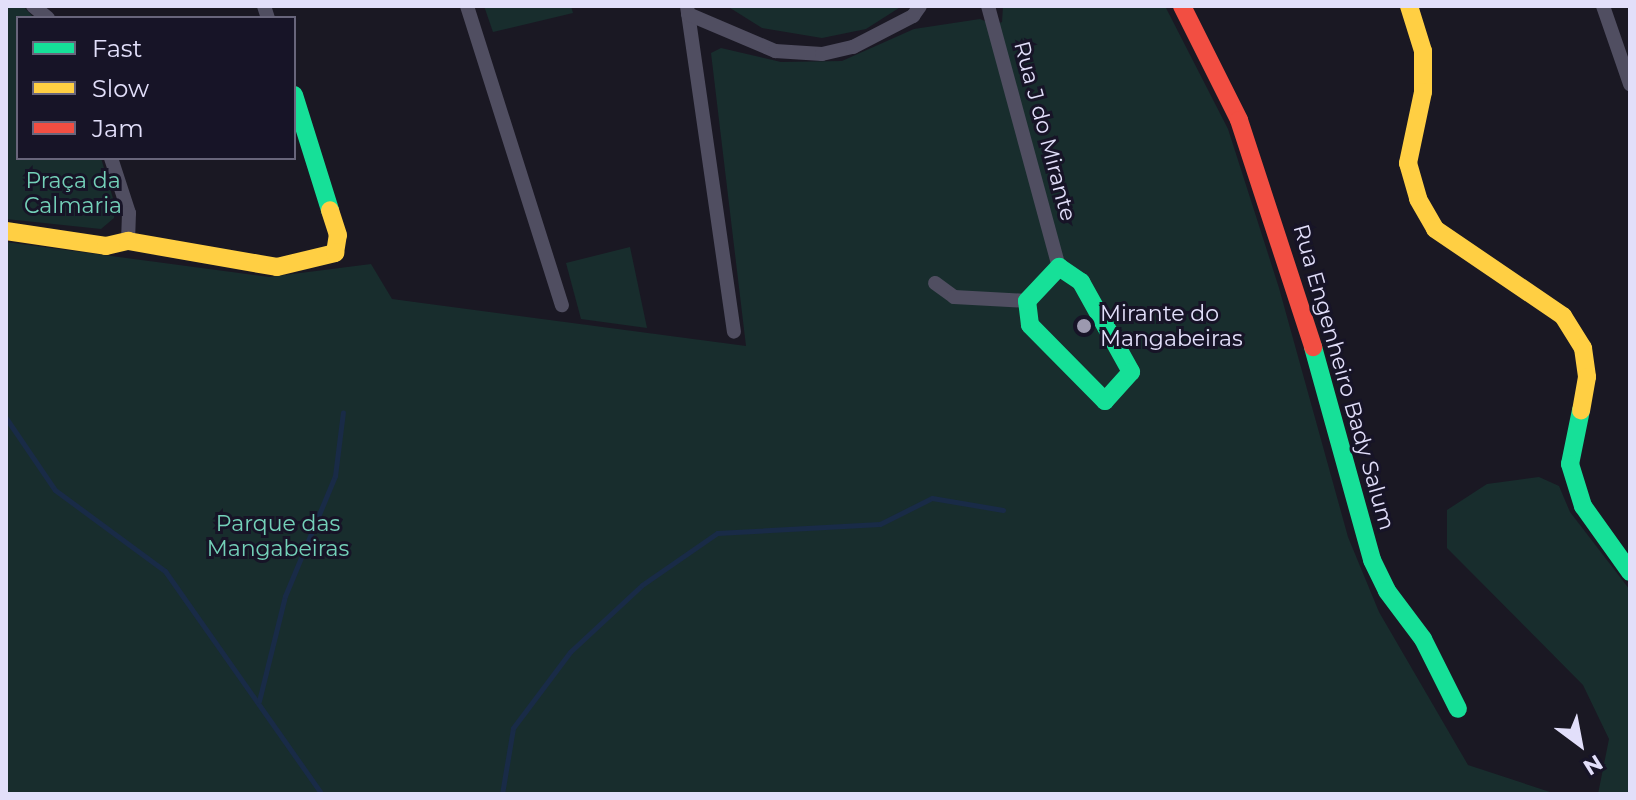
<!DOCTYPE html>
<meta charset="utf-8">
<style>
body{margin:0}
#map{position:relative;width:1636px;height:800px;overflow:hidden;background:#1a1823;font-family:Montserrat,sans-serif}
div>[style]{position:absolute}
.green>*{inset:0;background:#182d2d}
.stream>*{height:5px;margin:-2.5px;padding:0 2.5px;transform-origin:2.5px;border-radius:2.5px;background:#192b47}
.street>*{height:14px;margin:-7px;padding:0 7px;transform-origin:7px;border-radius:7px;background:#504e61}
.fast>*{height:18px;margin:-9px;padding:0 9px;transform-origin:9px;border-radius:9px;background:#16e098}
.slow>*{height:18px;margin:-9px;padding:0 9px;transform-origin:9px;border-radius:9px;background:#ffcf43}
.jam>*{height:18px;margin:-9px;padding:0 9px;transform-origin:9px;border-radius:9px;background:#f24e42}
.dots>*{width:22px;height:22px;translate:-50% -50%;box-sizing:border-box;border:4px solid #171427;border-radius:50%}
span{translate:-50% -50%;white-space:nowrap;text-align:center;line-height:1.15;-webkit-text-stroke:6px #171427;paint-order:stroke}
.street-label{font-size:22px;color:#e2dffa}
.park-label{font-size:22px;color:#74d1b9}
.poi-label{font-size:22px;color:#e2dffa}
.left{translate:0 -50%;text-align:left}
.frame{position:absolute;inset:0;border:8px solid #e2dffa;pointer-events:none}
.legend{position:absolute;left:16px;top:16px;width:280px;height:144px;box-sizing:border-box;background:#171427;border:2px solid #68657b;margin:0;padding:10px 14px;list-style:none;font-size:24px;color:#e2dffa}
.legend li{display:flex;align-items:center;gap:16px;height:40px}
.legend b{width:40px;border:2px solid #68657b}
.north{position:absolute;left:1540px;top:704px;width:80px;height:80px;-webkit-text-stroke:6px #171427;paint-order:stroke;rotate:148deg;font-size:22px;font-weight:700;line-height:32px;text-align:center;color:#e2dffa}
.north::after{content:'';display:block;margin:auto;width:28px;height:36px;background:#e2dffa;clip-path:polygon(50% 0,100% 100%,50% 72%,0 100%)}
</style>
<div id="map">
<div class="green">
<div style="clip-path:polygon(6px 6px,23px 6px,34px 18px,18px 18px,18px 158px,101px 158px,115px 205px,114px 218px,101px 229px,6px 219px)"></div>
<div style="clip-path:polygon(484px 6px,571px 6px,573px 13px,493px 32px)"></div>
<div style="clip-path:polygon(727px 6px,902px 6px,866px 29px,822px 38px,762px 28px)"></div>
<div style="clip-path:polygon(1003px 6px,1165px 6px,1228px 129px,1279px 288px,1348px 537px,1379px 612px,1468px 765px,1556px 794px,6px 794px,6px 242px,269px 277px,371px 264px,392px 299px,746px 346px,711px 53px,721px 48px,781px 62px,842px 61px,914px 29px,980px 19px,994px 25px,1002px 22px)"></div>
<div style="clip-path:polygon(630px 247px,647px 328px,581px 319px,566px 263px)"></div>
<div style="clip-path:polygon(1539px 477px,1559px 486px,1570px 512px,1630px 590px,1630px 794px,1598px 794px,1609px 739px,1583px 685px,1447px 548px,1447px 510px,1487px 484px)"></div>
</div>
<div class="stream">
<div style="left:6px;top:418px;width:87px;rotate:55.8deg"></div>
<div style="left:55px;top:490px;width:137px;rotate:36.4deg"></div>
<div style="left:165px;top:571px;width:273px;rotate:54.9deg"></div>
<div style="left:259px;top:701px;width:108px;rotate:-76.1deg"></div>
<div style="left:285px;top:596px;width:130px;rotate:-67.4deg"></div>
<div style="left:335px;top:476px;width:64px;rotate:-82.9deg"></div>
<div style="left:502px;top:794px;width:67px;rotate:-80.5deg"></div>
<div style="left:513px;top:728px;width:95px;rotate:-53.1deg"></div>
<div style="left:570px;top:652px;width:98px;rotate:-42.9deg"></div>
<div style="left:642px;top:585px;width:91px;rotate:-34.7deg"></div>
<div style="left:717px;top:533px;width:163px;rotate:-3.2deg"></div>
<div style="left:880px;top:524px;width:58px;rotate:-26.6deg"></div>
<div style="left:932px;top:498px;width:72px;rotate:9.6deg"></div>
</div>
<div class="street">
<div style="left:33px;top:6px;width:19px;rotate:39deg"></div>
<div style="left:264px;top:6px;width:13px;rotate:72deg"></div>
<div style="left:467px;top:6px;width:314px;rotate:72.4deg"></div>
<div style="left:687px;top:6px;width:329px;rotate:81.8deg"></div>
<div style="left:988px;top:6px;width:270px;rotate:74.8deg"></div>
<div style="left:1603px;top:6px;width:83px;rotate:70.9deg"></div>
<div style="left:688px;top:14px;width:95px;rotate:23deg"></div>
<div style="left:775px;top:51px;width:47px;rotate:3.7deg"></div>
<div style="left:822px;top:54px;width:32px;rotate:-13deg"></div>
<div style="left:853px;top:47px;width:68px;rotate:-27.3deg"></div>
<div style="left:913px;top:16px;width:12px;rotate:-55deg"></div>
<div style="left:111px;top:158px;width:58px;rotate:71.9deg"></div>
<div style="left:129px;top:213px;width:28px;rotate:92deg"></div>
<div style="left:935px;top:283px;width:24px;rotate:36deg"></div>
<div style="left:954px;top:297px;width:73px;rotate:3.1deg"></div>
</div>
<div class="fast">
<div style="left:294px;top:95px;width:121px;rotate:72.6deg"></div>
<div style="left:1059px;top:267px;width:27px;rotate:34deg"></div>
<div style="left:1081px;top:282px;width:103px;rotate:60.9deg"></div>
<div style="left:1131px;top:372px;width:39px;rotate:132deg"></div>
<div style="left:1105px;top:401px;width:107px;rotate:-134.6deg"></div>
<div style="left:1030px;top:325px;width:24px;rotate:-97deg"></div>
<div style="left:1027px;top:301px;width:47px;rotate:-46.7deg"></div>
<div style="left:1313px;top:347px;width:221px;rotate:74.5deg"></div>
<div style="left:1372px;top:560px;width:34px;rotate:64deg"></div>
<div style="left:1387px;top:591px;width:60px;rotate:53.1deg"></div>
<div style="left:1423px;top:639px;width:78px;rotate:63.4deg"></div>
<div style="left:1581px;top:410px;width:55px;rotate:101.5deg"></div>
<div style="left:1570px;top:464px;width:44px;rotate:72.8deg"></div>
<div style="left:1583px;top:506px;width:81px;rotate:54.5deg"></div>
</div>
<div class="slow">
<div style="left:1409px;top:6px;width:47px;rotate:72.7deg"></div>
<div style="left:1423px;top:51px;width:41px;rotate:90deg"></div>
<div style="left:1423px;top:92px;width:73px;rotate:101.9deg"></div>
<div style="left:1408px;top:163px;width:37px;rotate:74deg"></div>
<div style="left:1418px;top:199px;width:34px;rotate:60deg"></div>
<div style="left:1435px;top:229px;width:155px;rotate:34.2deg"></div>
<div style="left:1563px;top:316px;width:38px;rotate:58deg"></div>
<div style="left:1583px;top:348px;width:29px;rotate:82deg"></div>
<div style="left:1587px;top:377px;width:34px;rotate:100deg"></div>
<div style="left:6px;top:231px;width:101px;rotate:8.5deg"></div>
<div style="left:106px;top:246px;width:23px;rotate:-13deg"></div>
<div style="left:128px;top:241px;width:151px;rotate:9.9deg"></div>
<div style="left:277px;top:267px;width:60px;rotate:-13.6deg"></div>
<div style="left:335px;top:253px;width:18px;rotate:-81deg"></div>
<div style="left:338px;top:235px;width:26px;rotate:-108deg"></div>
</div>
<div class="jam">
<div style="left:1182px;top:6px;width:127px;rotate:63.4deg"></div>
<div style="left:1239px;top:120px;width:239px;rotate:71.9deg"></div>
</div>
<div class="dots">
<div style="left:1084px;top:326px;background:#9c99af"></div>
</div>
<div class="street-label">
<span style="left:1045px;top:131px;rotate:75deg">Rua J do Mirante</span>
<span style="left:1344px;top:377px;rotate:74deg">Rua Engenheiro Bady Salum</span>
</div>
<div class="park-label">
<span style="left:73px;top:193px">Praça da<br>Calmaria</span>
<span style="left:278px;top:536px">Parque das<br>Mangabeiras</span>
</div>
<div class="poi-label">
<span class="left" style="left:1100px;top:326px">Mirante do<br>Mangabeiras</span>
</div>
<div class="frame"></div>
<ul class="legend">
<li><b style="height:10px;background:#16e098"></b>Fast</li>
<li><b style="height:10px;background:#ffcf43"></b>Slow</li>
<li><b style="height:10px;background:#f24e42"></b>Jam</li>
</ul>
<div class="north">N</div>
</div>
